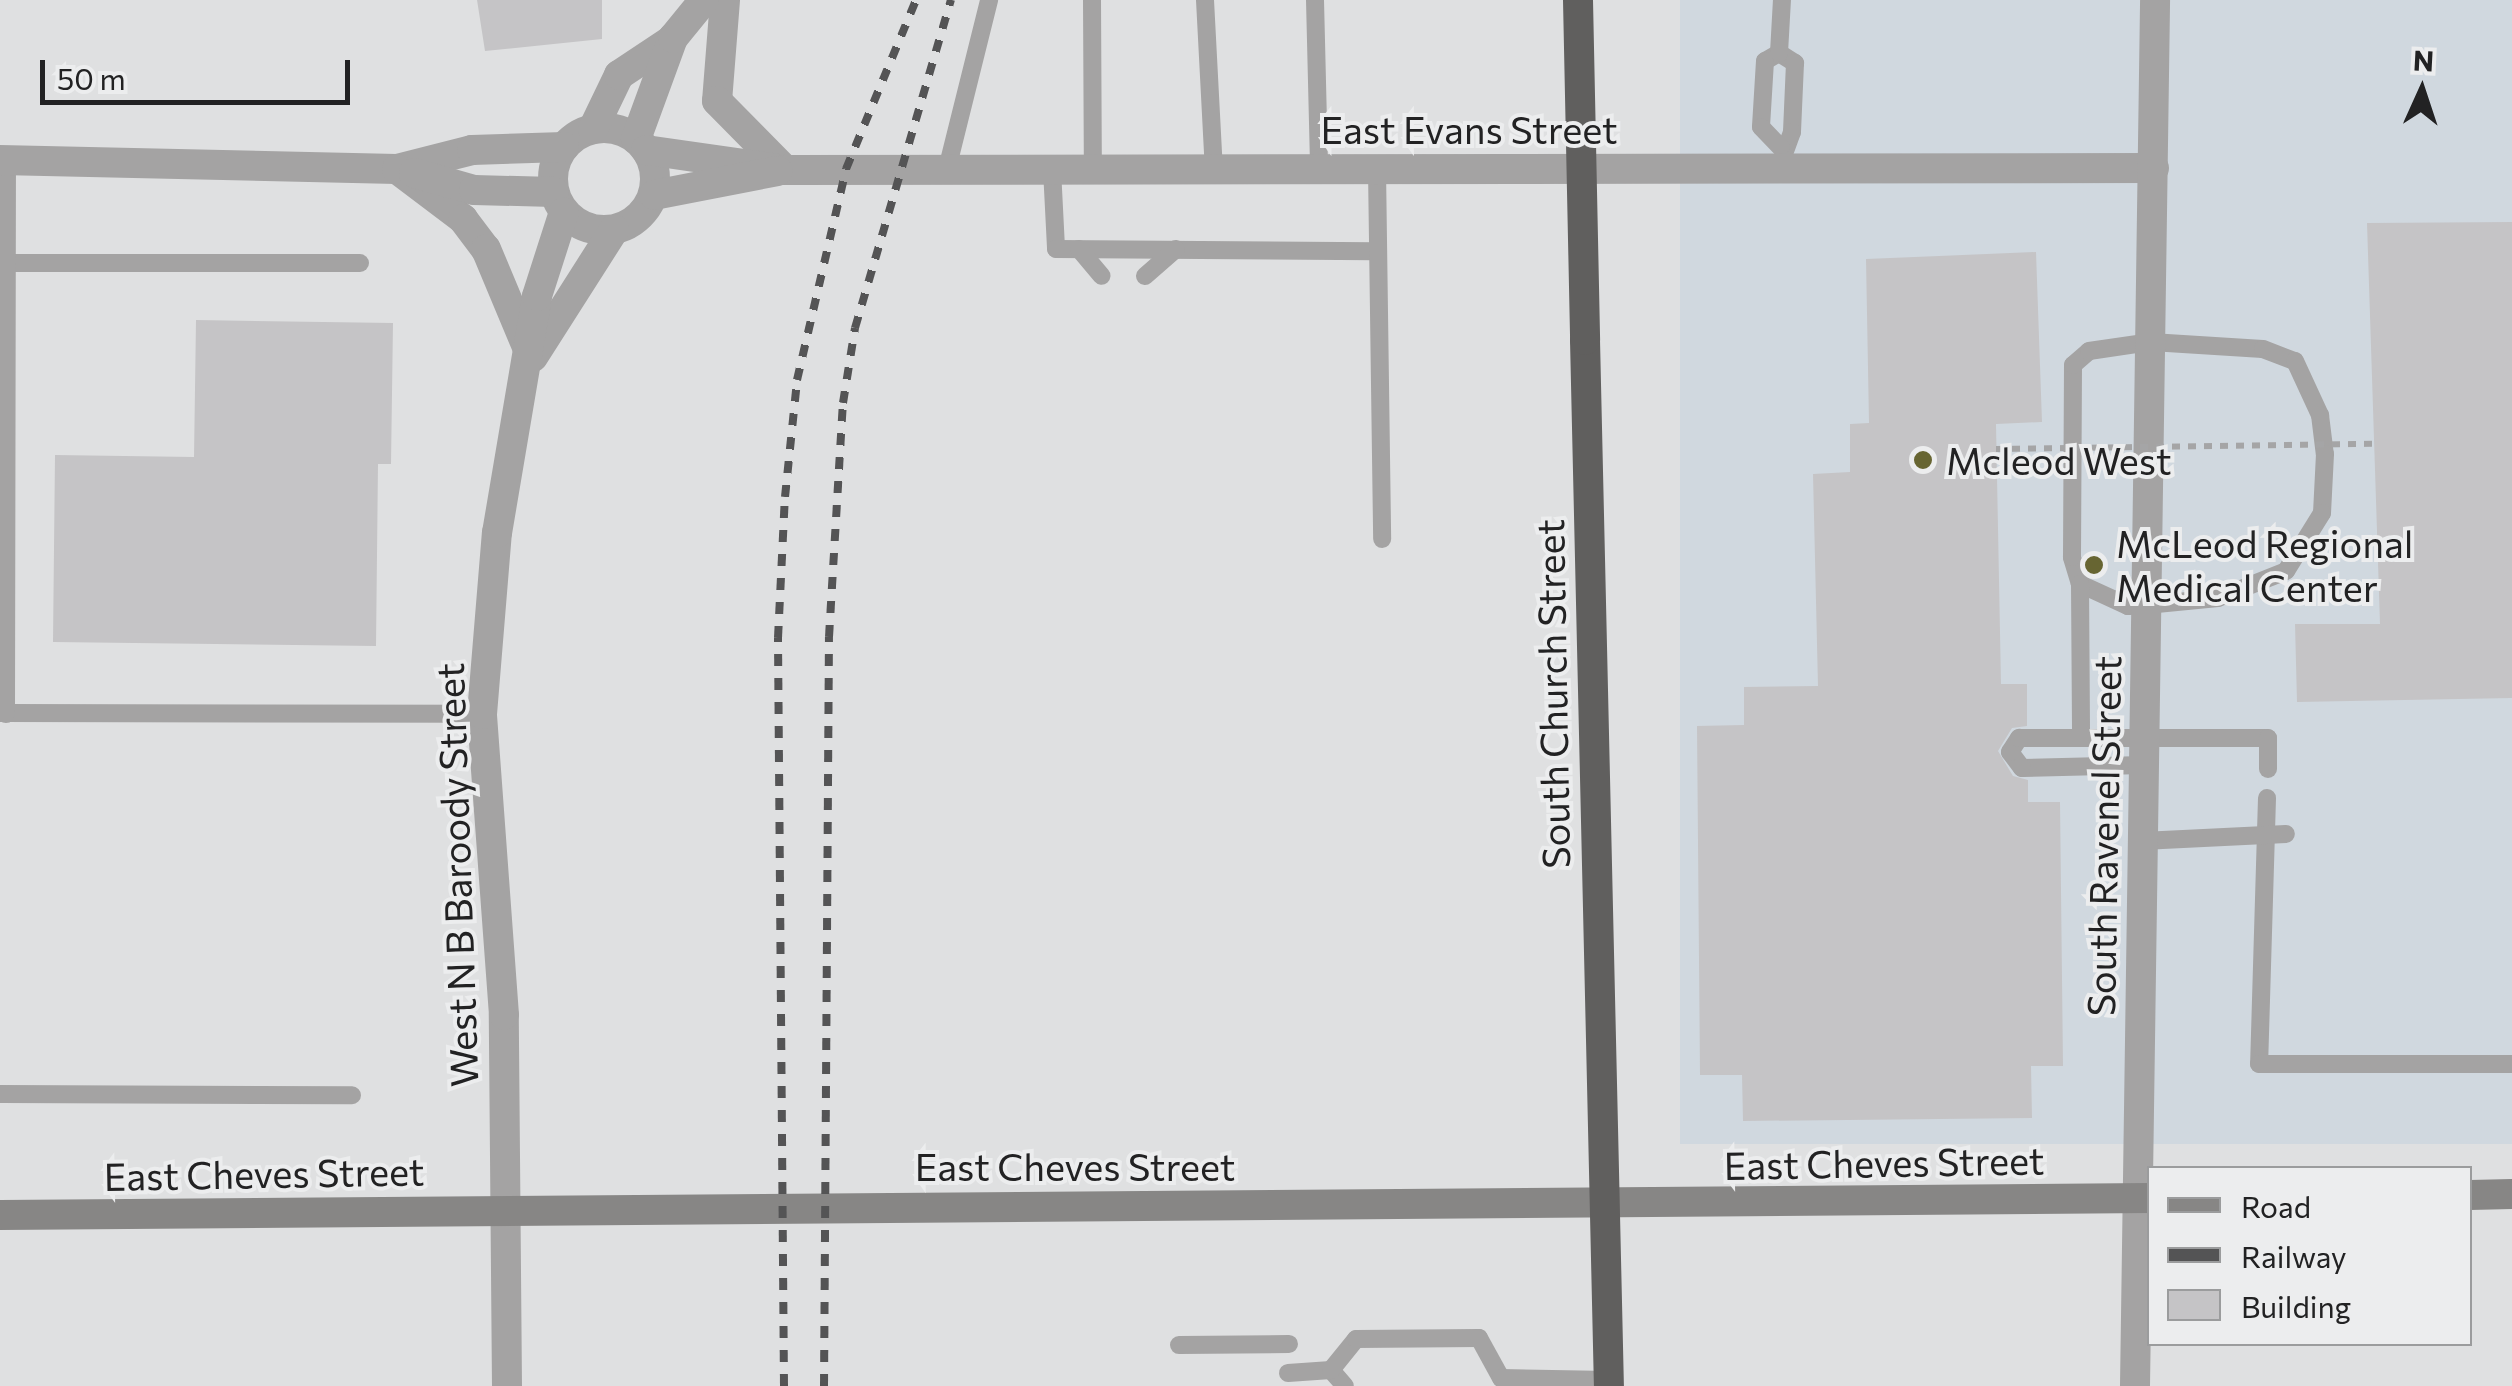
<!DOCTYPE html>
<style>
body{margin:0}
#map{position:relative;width:2512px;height:1386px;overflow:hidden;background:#dfe0e1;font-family:Commissioner,sans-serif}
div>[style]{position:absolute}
.built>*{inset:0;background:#d0d8df;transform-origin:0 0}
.building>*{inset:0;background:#c5c4c6}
.lane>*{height:18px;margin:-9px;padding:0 9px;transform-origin:9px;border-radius:9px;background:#a4a3a3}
.street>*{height:30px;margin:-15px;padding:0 15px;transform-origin:15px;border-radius:15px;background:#a4a3a3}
.street>.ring{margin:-15px;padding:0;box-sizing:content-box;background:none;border:30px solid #a4a3a3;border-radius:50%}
.secondary>*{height:30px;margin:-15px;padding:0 15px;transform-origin:15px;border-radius:15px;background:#878685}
.highway>*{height:30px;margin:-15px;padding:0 15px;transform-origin:15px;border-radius:15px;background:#605f5e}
.rail>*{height:8px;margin-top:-4px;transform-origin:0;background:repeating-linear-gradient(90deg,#545455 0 12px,transparent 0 24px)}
.path-bridge>*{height:6px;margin-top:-3px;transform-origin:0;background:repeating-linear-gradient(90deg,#a5a5a6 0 8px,transparent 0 16px)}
.highway-bridge>*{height:30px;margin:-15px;padding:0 15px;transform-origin:15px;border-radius:15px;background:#605f5e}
.dots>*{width:28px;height:28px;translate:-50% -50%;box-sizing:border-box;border:5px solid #ecedee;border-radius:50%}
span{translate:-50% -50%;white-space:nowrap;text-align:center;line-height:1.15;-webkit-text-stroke:8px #ecedee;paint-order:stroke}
.street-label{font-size:38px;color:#222223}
.poi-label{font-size:38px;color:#222223}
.left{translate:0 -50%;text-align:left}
.legend{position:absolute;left:2147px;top:1166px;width:325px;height:180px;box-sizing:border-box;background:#ecedee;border:2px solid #9b9c9d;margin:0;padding:12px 18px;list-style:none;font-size:30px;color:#222223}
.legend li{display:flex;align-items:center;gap:20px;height:50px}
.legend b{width:50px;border:2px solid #9b9c9d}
.north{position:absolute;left:2372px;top:40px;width:100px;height:100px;-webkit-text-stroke:8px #ecedee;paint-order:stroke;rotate:3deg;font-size:28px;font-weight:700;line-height:40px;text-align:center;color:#222223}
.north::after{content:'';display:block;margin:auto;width:35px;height:45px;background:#222223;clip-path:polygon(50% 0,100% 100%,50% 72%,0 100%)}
.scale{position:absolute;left:40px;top:60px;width:310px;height:45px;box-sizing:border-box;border:5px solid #222223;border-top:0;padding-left:12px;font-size:30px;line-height:35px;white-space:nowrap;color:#222223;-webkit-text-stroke:8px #ecedee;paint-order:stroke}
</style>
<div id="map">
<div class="built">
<div style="left:1680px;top:0;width:832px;height:1144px"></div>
</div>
<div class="building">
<div style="clip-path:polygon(477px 0,602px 0,602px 39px,485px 51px)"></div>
<div style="clip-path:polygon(2512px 222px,2512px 698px,2297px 702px,2295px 624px,2380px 624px,2367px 223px)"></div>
<div style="clip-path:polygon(2036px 252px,2042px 422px,1996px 424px,2001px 684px,2027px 684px,2027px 726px,2012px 728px,1998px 751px,2013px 776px,2028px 780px,2028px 802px,2060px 802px,2063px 1066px,2031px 1066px,2032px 1118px,1743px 1121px,1742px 1075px,1700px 1075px,1697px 726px,1744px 725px,1744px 687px,1818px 686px,1813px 474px,1850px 472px,1850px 424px,1869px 423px,1866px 259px)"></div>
<div style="clip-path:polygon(196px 320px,393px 323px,391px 464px,378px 464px,376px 646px,53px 642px,55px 455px,194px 457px)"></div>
</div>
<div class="lane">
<div style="left:1092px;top:0;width:169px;rotate:89.7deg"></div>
<div style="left:1205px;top:0;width:171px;rotate:87deg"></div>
<div style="left:1315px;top:0;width:169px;rotate:88.6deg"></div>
<div style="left:1779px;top:53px;width:19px;rotate:32deg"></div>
<div style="left:1795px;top:63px;width:69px;rotate:92.5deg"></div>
<div style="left:1792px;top:132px;width:38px;rotate:110deg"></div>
<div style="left:1779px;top:53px;width:16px;rotate:150deg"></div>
<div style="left:1765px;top:61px;width:66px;rotate:93.5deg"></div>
<div style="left:1761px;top:127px;width:28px;rotate:46deg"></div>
<div style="left:1779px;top:53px;width:53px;rotate:-86.8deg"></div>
<div style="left:947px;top:169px;width:174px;rotate:-76deg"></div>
<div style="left:1052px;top:169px;width:80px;rotate:87.1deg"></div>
<div style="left:1056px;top:249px;width:318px;rotate:0.4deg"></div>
<div style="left:1377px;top:169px;width:370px;rotate:89.2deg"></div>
<div style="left:1079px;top:249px;width:35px;rotate:50deg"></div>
<div style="left:8px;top:263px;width:352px"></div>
<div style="left:1145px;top:276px;width:41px;rotate:-41.1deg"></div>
<div style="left:2151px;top:342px;width:112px;rotate:3.6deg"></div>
<div style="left:2263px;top:349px;width:34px;rotate:21deg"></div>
<div style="left:2295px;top:361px;width:60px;rotate:65.2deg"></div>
<div style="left:2320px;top:415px;width:39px;rotate:83deg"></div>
<div style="left:2325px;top:454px;width:59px;rotate:92.9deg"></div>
<div style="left:2322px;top:513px;width:68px;rotate:121.8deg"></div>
<div style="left:2286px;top:571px;width:73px;rotate:158.3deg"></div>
<div style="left:2218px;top:598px;width:72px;rotate:174.4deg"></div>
<div style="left:2146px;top:605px;width:18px;rotate:177deg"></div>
<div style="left:2128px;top:606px;width:53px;rotate:-155.4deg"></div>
<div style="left:2080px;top:584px;width:28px;rotate:-107deg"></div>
<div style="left:2072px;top:557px;width:192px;rotate:-89.7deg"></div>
<div style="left:2073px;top:365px;width:21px;rotate:-41deg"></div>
<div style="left:2089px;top:351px;width:63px;rotate:-8.3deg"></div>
<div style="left:2080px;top:584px;width:151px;rotate:89.6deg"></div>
<div style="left:0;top:713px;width:482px;rotate:0.1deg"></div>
<div style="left:6px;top:714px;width:554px;rotate:-89.9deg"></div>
<div style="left:2144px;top:765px;width:122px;rotate:178.6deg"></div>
<div style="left:2022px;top:768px;width:20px;rotate:-127deg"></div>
<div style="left:2010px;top:752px;width:17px;rotate:-57deg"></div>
<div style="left:2019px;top:738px;width:249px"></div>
<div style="left:2268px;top:738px;width:31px;rotate:90deg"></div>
<div style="left:2267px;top:798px;width:266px;rotate:91.7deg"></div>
<div style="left:2259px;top:1064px;width:253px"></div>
<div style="left:2142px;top:841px;width:144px;rotate:-2.8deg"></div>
<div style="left:0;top:1094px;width:352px;rotate:0.2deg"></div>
<div style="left:1179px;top:1345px;width:110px;rotate:-0.5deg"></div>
<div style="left:1331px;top:1370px;width:21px;rotate:49deg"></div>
<div style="left:1288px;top:1373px;width:43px;rotate:-4deg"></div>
<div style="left:1331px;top:1370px;width:40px;rotate:-51deg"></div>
<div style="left:1356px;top:1339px;width:123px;rotate:-0.5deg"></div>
<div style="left:1479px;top:1338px;width:46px;rotate:61.2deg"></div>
<div style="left:1501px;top:1378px;width:108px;rotate:1.1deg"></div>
</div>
<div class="street">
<div style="left:725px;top:0;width:101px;rotate:94.5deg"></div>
<div style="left:717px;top:101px;width:97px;rotate:45.4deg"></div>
<div class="ring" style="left:553px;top:128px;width:72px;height:72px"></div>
<div style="left:593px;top:129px;width:60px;rotate:-64.3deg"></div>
<div style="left:619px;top:75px;width:61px;rotate:-33.7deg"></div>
<div style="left:636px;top:139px;width:108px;rotate:-69.9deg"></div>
<div style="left:673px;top:38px;width:49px;rotate:-50.8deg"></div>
<div style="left:646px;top:150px;width:140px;rotate:8.2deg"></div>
<div style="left:785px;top:170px;width:1369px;rotate:-0.08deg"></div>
<div style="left:0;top:160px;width:397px;rotate:1.3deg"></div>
<div style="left:397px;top:169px;width:77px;rotate:-14.2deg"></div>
<div style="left:472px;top:150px;width:92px;rotate:-1.9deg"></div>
<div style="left:397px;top:169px;width:83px;rotate:37.1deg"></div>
<div style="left:463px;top:219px;width:38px;rotate:53deg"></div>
<div style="left:486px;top:249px;width:112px;rotate:67.3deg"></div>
<div style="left:414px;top:173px;width:62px;rotate:15.8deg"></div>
<div style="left:474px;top:190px;width:80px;rotate:1.4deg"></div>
<div style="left:654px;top:195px;width:126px;rotate:-11deg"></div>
<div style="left:533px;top:357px;width:151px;rotate:-57.5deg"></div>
<div style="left:507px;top:1386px;width:371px;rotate:-90.5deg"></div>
<div style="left:504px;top:1015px;width:302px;rotate:-94.2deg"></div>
<div style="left:482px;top:714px;width:182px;rotate:-85.3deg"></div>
<div style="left:497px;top:533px;width:240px;rotate:-80.4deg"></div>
<div style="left:537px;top:296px;width:88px;rotate:-72.2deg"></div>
<div style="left:2135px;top:1386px;width:1386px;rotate:-89.17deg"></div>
</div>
<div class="secondary">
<div style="left:2470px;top:1195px;width:42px;rotate:-1.4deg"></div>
<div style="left:0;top:1215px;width:2150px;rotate:-0.45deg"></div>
</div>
<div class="highway">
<div style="left:1585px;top:340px;width:1046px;rotate:88.69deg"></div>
</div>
<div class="rail">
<div style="left:784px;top:1386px;width:748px;rotate:-90.46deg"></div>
<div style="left:778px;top:638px;width:141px;rotate:-87.2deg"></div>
<div style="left:785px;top:497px;width:118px;rotate:-84.1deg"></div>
<div style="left:797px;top:380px;width:217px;rotate:-76.9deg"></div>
<div style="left:846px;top:169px;width:183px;rotate:-67.5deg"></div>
<div style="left:824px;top:1386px;width:749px;rotate:-89.62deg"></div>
<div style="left:829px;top:637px;width:234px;rotate:-86.6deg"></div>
<div style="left:843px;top:403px;width:76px;rotate:-80.9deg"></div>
<div style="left:855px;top:328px;width:342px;rotate:-73.7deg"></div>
</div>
<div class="path-bridge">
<div style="left:1996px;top:449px;width:377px;rotate:-0.8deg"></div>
</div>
<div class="highway-bridge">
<div style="left:1578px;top:0;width:340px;rotate:88.8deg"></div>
</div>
<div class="dots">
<div style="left:1923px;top:460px;background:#676532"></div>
<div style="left:2094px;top:565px;background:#676532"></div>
</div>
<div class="street-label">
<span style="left:1469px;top:129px">East Evans Street</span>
<span style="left:1552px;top:694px;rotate:-91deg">South Church Street</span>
<span style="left:2103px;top:836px;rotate:-89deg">South Ravenel Street</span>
<span style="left:456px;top:875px;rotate:-92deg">West N B Baroody Street</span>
<span style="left:1884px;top:1162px;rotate:-1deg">East Cheves Street</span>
<span style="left:1075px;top:1166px">East Cheves Street</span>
<span style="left:264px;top:1173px;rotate:-1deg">East Cheves Street</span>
</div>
<div class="poi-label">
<span class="left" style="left:1946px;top:460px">Mcleod West</span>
<span class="left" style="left:2116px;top:565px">McLeod Regional<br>Medical Center</span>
</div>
<ul class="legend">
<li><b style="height:12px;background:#878685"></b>Road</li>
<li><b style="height:12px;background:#545455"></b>Railway</li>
<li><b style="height:28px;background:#c5c4c6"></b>Building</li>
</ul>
<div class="north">N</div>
<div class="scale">50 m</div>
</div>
